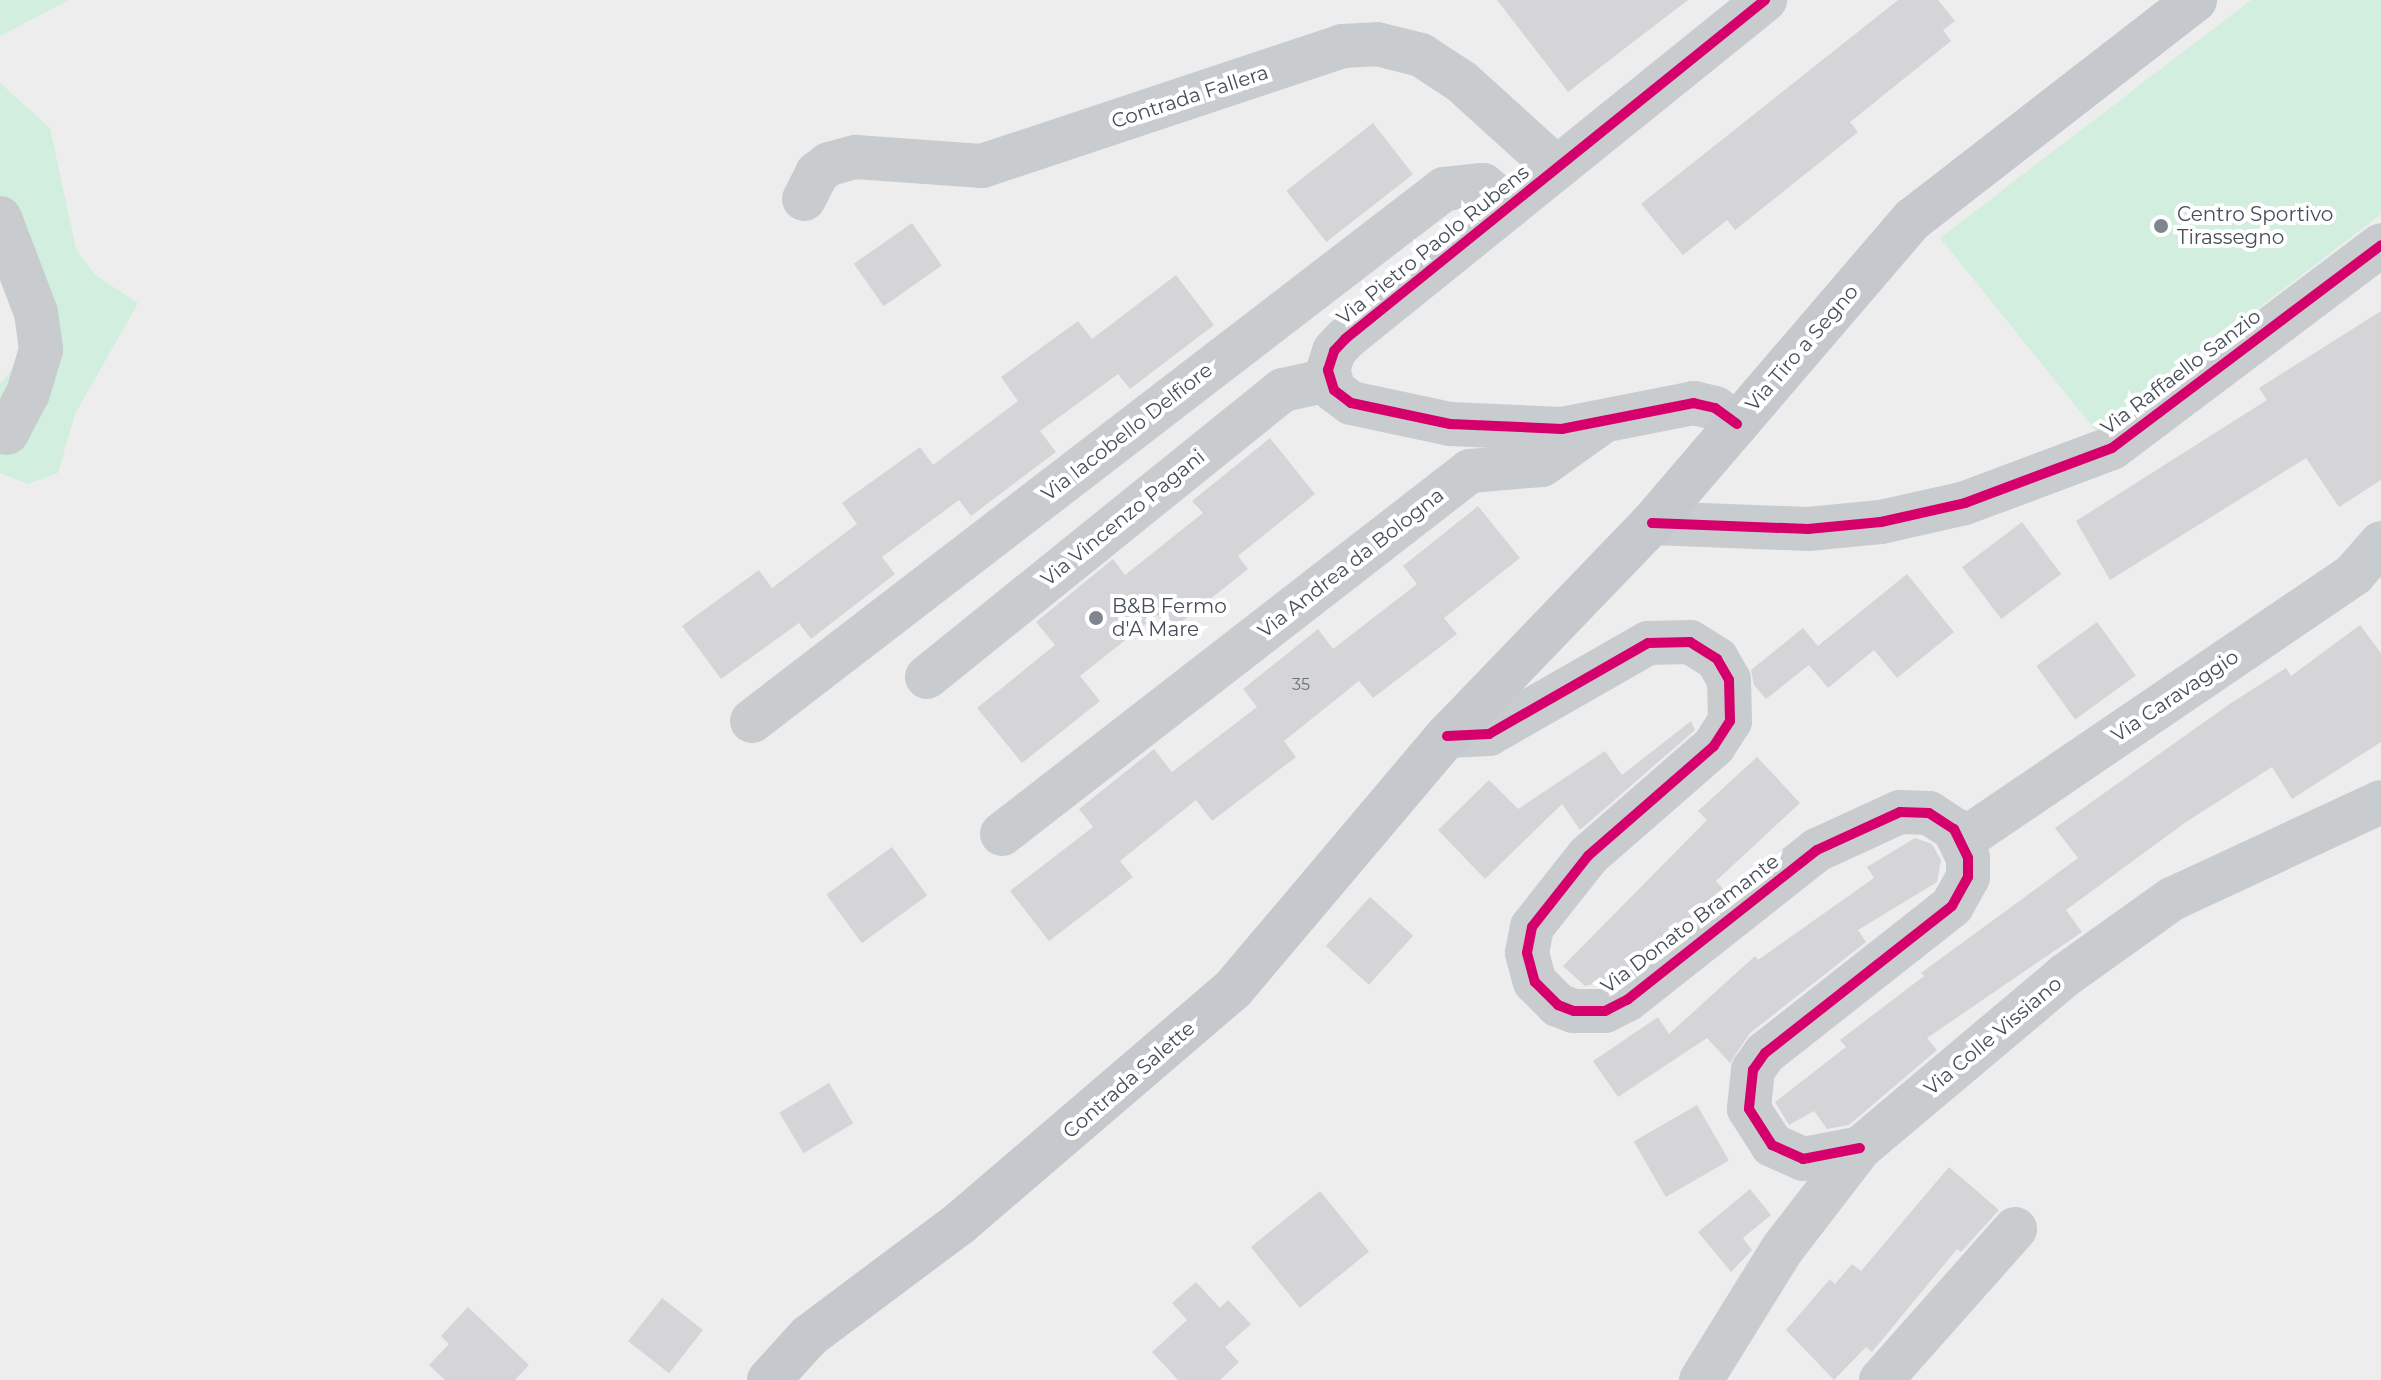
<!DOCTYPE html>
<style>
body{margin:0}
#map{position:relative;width:2381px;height:1380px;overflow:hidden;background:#eeeded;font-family:Montserrat,sans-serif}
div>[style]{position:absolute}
.green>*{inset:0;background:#d1eedf}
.building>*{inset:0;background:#d5d5d8;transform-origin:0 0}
.minor>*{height:44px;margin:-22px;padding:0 22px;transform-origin:22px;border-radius:22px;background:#c9ccce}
.major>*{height:44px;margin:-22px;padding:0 22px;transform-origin:22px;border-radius:22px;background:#c5c8cc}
.cycleway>*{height:10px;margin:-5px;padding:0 5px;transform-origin:5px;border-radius:5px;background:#d6006c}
.dots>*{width:22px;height:22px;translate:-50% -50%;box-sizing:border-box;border:4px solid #fff;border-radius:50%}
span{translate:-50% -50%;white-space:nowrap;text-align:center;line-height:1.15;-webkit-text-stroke:8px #fff;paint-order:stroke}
.number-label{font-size:16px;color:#6a717b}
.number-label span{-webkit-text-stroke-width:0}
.street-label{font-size:20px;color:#454e5a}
.poi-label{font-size:20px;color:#454e5a}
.left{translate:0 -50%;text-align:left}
</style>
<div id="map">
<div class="green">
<div style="clip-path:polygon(0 0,69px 0,0 36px)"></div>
<div style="clip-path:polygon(2251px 0,2381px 0,2381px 214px,2097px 432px,1940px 238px)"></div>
<div style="clip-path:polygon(0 83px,50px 128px,76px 249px,95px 275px,138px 303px,75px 414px,58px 473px,28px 484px,0 473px,0 384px,17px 363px,29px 327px,0 250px)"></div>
</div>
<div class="building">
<div style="clip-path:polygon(1497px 0,1688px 0,1568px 92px)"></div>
<div style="clip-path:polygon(1898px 0,1938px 0,1955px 21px,1943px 30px,1951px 41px,1850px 122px,1858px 132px,1735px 230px,1727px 220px,1683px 255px,1641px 204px)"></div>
<div style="left:1373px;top:123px;width:65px;height:110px;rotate:52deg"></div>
<div style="left:912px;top:223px;width:52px;height:71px;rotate:55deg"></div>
<div style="clip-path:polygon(1176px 275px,1214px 325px,1130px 389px,1118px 374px,1040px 431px,1056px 452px,971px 516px,959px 500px,882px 557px,895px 574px,811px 639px,799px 623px,721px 679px,682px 626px,759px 570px,772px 588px,857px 524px,842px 503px,920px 447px,933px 465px,1018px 401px,1001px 377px,1078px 321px,1092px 339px)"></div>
<div style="clip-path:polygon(2381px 311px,2381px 480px,2339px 507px,2306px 458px,2110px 580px,2076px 521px,2267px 400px,2259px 388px)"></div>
<div style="clip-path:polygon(1270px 438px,1315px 494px,1238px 556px,1248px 569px,1170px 631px,1157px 615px,1080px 676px,1100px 701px,1022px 763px,977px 708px,1055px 645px,1036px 622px,1113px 559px,1125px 575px,1203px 513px,1192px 501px)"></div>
<div style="clip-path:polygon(1478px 506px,1520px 558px,1444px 618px,1457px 634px,1373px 698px,1359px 681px,1284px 741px,1296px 757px,1212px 821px,1196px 800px,1120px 861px,1133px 877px,1049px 941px,1010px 891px,1093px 827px,1079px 809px,1154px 749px,1172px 772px,1257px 707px,1243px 689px,1318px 629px,1333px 649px,1417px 584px,1403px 566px)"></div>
<div style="left:2022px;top:522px;width:65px;height:75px;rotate:53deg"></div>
<div style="clip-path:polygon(1907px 574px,1954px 632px,1897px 678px,1874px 650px,1828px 688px,1809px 665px,1766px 699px,1754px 685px,1751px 670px,1803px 628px,1818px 646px)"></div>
<div style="left:2097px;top:622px;width:66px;height:75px;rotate:54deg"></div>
<div style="clip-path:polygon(2360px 625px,2381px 653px,2381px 742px,2292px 799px,2272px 767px,2186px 822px,2066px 910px,2082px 932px,1927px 1038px,1937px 1050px,1849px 1125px,1827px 1129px,1814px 1111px,1789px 1125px,1775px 1102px,1846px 1047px,1840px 1040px,1924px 976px,1921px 973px,2078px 858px,2055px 828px,2231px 703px,2286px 668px,2291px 676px)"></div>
<div style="clip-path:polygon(1691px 721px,1695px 730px,1580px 830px,1562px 804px,1485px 879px,1438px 830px,1489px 780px,1518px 809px,1605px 751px,1622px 775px)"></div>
<div style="clip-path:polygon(1757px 757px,1800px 803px,1716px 881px,1725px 891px,1614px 979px,1585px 986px,1563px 966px,1707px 820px,1698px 811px)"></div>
<div style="clip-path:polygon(1915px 838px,1932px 844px,1941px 860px,1937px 882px,1858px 930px,1866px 942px,1750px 1033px,1730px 1063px,1707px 1038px,1618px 1097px,1593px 1061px,1658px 1017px,1669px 1034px,1755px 956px,1758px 960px,1874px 878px,1867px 867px)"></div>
<div style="left:892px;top:847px;width:60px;height:81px;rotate:54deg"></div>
<div style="left:1370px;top:897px;width:58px;height:66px;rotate:42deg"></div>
<div style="left:829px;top:1083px;width:47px;height:58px;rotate:59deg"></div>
<div style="left:1697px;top:1105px;width:64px;height:73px;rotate:60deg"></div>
<div style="clip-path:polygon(1949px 1167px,1999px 1210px,1961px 1252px,1957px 1249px,1872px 1352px,1866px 1347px,1834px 1380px,1786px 1330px,1830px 1279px,1835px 1284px,1852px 1264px,1861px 1271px)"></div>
<div style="clip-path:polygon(1750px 1189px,1771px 1215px,1743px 1238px,1752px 1250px,1731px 1272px,1698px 1232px)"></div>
<div style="left:1320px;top:1191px;width:78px;height:89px;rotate:51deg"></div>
<div style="clip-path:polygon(1196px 1282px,1220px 1308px,1228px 1300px,1251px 1324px,1225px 1347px,1239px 1362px,1220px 1380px,1178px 1380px,1152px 1352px,1187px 1320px,1172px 1303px)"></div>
<div style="left:662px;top:1298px;width:52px;height:55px;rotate:38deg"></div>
<div style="clip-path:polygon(468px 1307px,529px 1365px,515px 1380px,445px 1380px,429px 1365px,449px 1344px,441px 1336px)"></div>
</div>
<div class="minor">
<div style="left:804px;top:199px;width:29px;rotate:-63deg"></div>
<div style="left:817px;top:173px;width:15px;rotate:-37deg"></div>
<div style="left:829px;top:164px;width:28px;rotate:-15deg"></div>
<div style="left:856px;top:157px;width:126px;rotate:4.1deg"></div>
<div style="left:982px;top:166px;width:379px;rotate:-18.4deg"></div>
<div style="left:1342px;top:46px;width:35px;rotate:-3deg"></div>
<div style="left:1377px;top:44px;width:45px;rotate:14deg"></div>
<div style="left:1421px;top:55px;width:49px;rotate:33.4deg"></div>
<div style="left:1462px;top:82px;width:128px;rotate:42.2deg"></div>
<div style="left:0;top:218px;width:102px;rotate:69.2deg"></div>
<div style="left:36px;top:313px;width:37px;rotate:82deg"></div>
<div style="left:41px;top:350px;width:45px;rotate:106.8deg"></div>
<div style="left:28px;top:393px;width:45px;rotate:117.7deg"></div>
<div style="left:1737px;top:424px;width:27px;rotate:-144deg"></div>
<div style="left:1715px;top:408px;width:22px;rotate:-167deg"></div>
<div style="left:1694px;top:403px;width:135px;rotate:168.9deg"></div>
<div style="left:1562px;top:429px;width:112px;rotate:-177.4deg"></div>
<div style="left:1450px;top:424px;width:101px;rotate:-168deg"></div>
<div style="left:1351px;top:403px;width:21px;rotate:-143deg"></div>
<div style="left:1334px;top:390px;width:21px;rotate:-107deg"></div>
<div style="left:1328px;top:370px;width:20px;rotate:-72deg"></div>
<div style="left:1334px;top:351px;width:16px;rotate:-47deg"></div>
<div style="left:1345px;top:339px;width:540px;rotate:-38.91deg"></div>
<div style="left:1652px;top:523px;width:156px;rotate:2.2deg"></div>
<div style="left:1808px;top:529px;width:73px;rotate:-5.5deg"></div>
<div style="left:1881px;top:522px;width:86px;rotate:-12.7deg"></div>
<div style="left:1965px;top:503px;width:157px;rotate:-20.5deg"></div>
<div style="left:2112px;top:448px;width:337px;rotate:-37deg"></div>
<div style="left:927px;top:677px;width:457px;rotate:-38.9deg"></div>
<div style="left:1283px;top:390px;width:47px;rotate:-12.3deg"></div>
<div style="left:752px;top:721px;width:873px;rotate:-37.55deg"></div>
<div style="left:1444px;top:189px;width:39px;rotate:-6deg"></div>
<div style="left:1483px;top:185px;width:34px;rotate:40deg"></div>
<div style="left:1447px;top:736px;width:42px;rotate:-2.7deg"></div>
<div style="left:1489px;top:734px;width:183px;rotate:-29.8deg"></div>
<div style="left:1648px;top:643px;width:42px;rotate:-1.4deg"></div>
<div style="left:1690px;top:642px;width:32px;rotate:32deg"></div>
<div style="left:1717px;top:659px;width:24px;rotate:60deg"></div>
<div style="left:1729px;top:680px;width:41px;rotate:88.6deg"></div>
<div style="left:1730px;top:721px;width:30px;rotate:123deg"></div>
<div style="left:1714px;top:746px;width:167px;rotate:138.9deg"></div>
<div style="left:1588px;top:856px;width:90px;rotate:128.3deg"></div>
<div style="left:1532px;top:927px;width:26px;rotate:101deg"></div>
<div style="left:1527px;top:953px;width:30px;rotate:75deg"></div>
<div style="left:1535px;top:982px;width:33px;rotate:45deg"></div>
<div style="left:1558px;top:1005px;width:17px;rotate:21deg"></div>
<div style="left:1574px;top:1011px;width:31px"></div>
<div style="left:1605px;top:1011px;width:25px;rotate:-27deg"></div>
<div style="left:1627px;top:1000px;width:242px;rotate:-38.3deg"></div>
<div style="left:1817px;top:850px;width:91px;rotate:-24.6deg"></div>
<div style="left:1900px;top:812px;width:29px;rotate:2deg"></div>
<div style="left:1929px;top:813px;width:30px;rotate:33deg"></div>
<div style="left:1954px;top:829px;width:32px;rotate:64deg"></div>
<div style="left:1968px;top:858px;width:19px;rotate:90deg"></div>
<div style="left:1968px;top:877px;width:33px;rotate:119deg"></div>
<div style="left:1952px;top:906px;width:238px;rotate:141.8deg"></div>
<div style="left:1765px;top:1053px;width:21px;rotate:125deg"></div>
<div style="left:1753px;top:1070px;width:39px;rotate:96deg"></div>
<div style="left:1749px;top:1109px;width:43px;rotate:57.4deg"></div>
<div style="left:1772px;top:1145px;width:34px;rotate:24deg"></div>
<div style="left:1803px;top:1159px;width:58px;rotate:-10.9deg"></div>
<div style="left:1002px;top:834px;width:592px;rotate:-37.8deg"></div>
<div style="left:1470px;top:471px;width:72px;rotate:-4.8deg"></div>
<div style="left:1542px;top:465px;width:72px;rotate:-35.4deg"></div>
<div style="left:1963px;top:840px;width:473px;rotate:-34.2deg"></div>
<div style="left:2354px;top:574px;width:41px;rotate:-48.9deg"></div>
<div style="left:1701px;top:1380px;width:155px;rotate:-58.2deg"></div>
<div style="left:1783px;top:1248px;width:126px;rotate:-52.4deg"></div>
<div style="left:1860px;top:1148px;width:267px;rotate:-40.1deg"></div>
<div style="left:2064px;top:976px;width:133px;rotate:-35.5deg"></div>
<div style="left:2172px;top:899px;width:230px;rotate:-24.9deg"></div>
<div style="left:1881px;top:1380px;width:202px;rotate:-48.4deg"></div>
</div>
<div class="major">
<div style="left:769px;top:1380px;width:59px;rotate:-47.7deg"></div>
<div style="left:809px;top:1336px;width:189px;rotate:-36.8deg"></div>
<div style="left:960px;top:1223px;width:360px;rotate:-40.6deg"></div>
<div style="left:1233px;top:989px;width:331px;rotate:-49.8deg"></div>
<div style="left:1447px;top:736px;width:296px;rotate:-46.1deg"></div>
<div style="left:1652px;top:523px;width:401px;rotate:-49.4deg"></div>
<div style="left:1913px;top:219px;width:357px;rotate:-37.8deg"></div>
</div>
<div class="cycleway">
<div style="left:1737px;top:424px;width:27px;rotate:-144deg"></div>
<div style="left:1715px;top:408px;width:22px;rotate:-167deg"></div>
<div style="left:1694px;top:403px;width:135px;rotate:168.9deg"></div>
<div style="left:1562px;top:429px;width:112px;rotate:-177.4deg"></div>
<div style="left:1450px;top:424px;width:101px;rotate:-168deg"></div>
<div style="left:1351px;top:403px;width:21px;rotate:-143deg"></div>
<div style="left:1334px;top:390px;width:21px;rotate:-107deg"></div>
<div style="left:1328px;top:370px;width:20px;rotate:-72deg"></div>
<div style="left:1334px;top:351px;width:16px;rotate:-47deg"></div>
<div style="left:1345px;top:339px;width:540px;rotate:-38.91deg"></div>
<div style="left:1652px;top:523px;width:156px;rotate:2.2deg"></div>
<div style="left:1808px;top:529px;width:73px;rotate:-5.5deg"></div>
<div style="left:1881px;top:522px;width:86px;rotate:-12.7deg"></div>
<div style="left:1965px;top:503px;width:157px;rotate:-20.5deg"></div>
<div style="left:2112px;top:448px;width:337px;rotate:-37deg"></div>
<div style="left:1447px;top:736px;width:42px;rotate:-2.7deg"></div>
<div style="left:1489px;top:734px;width:183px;rotate:-29.8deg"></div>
<div style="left:1648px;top:643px;width:42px;rotate:-1.4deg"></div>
<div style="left:1690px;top:642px;width:32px;rotate:32deg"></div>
<div style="left:1717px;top:659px;width:24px;rotate:60deg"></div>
<div style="left:1729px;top:680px;width:41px;rotate:88.6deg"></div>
<div style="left:1730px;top:721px;width:30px;rotate:123deg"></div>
<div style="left:1714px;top:746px;width:167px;rotate:138.9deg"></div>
<div style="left:1588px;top:856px;width:90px;rotate:128.3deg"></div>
<div style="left:1532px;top:927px;width:26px;rotate:101deg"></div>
<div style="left:1527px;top:953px;width:30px;rotate:75deg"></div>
<div style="left:1535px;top:982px;width:33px;rotate:45deg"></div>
<div style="left:1558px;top:1005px;width:17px;rotate:21deg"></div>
<div style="left:1574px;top:1011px;width:31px"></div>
<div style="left:1605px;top:1011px;width:25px;rotate:-27deg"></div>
<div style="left:1627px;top:1000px;width:242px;rotate:-38.3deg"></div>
<div style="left:1817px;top:850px;width:91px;rotate:-24.6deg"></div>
<div style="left:1900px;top:812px;width:29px;rotate:2deg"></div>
<div style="left:1929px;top:813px;width:30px;rotate:33deg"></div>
<div style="left:1954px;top:829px;width:32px;rotate:64deg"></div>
<div style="left:1968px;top:858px;width:19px;rotate:90deg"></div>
<div style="left:1968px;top:877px;width:33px;rotate:119deg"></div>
<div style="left:1952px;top:906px;width:238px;rotate:141.8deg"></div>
<div style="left:1765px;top:1053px;width:21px;rotate:125deg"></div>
<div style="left:1753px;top:1070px;width:39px;rotate:96deg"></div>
<div style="left:1749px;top:1109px;width:43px;rotate:57.4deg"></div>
<div style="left:1772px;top:1145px;width:34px;rotate:24deg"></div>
<div style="left:1803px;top:1159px;width:58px;rotate:-10.9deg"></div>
</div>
<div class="dots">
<div style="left:2161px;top:226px;background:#80868d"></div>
<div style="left:1096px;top:618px;background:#80868d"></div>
</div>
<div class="number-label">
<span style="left:1301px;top:685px">35</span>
</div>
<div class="street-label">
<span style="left:1190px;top:97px;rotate:-18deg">Contrada Fallera</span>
<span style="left:1433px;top:245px;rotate:-39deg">Via Pietro Paolo Rubens</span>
<span style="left:1802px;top:348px;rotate:-49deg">Via Tiro a Segno</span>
<span style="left:2181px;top:372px;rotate:-37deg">Via Raffaello Sanzio</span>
<span style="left:1127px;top:432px;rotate:-38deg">Via Iacobello Delfiore</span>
<span style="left:1123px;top:518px;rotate:-39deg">Via Vincenzo Pagani</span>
<span style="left:1351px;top:563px;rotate:-38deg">Via Andrea da Bologna</span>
<span style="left:2175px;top:696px;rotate:-34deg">Via Caravaggio</span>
<span style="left:1690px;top:924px;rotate:-37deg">Via Donato Bramante</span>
<span style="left:1993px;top:1036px;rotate:-40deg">Via Colle Vissiano</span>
<span style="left:1129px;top:1080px;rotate:-41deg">Contrada Salette</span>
</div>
<div class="poi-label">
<span class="left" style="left:2177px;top:226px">Centro Sportivo<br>Tirassegno</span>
<span class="left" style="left:1112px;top:618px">B&amp;B Fermo<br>d'A Mare</span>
</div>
</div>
